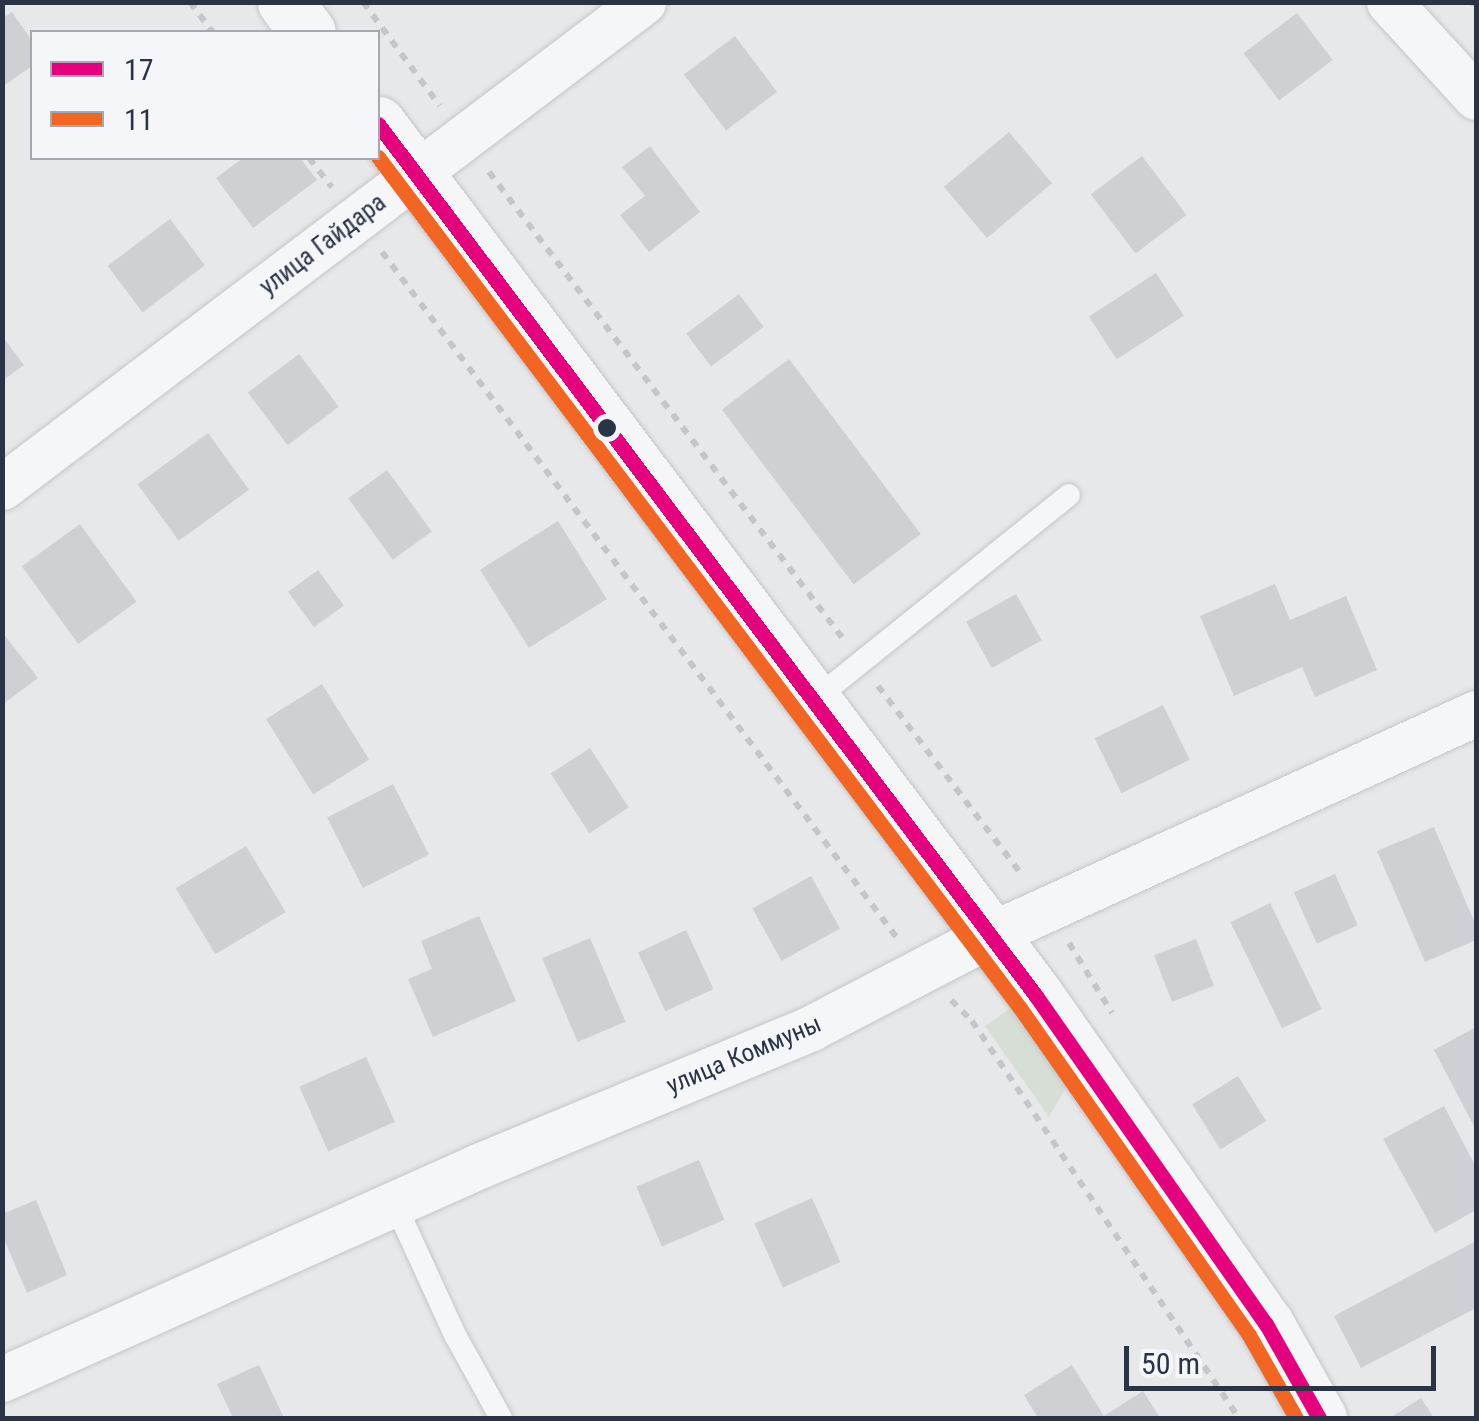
<!DOCTYPE html>
<meta charset="utf-8">
<style>
body{margin:0}
#map{position:relative;width:1479px;height:1421px;overflow:hidden;background:#e6e8ea;font-family:"Roboto Condensed",sans-serif}
div>[style]{position:absolute}
.green>*{inset:0;background:#d6ded6}
.building>*{inset:0;background:#ced0d3;transform-origin:0 0}
.path>*{height:6px;margin-top:-3px;transform-origin:0;background:repeating-linear-gradient(90deg,#c5c6ca 0 8px,transparent 0 16px)}
.roads{filter:drop-shadow(0 0 2px #c4c6c8) drop-shadow(0 0 2px #c4c6c8)}
.service>*{height:22px;margin:-11px;padding:0 11px;transform-origin:11px;border-radius:11px;background:#f5f6f7}
.minor>*{height:45px;margin:-22.5px;padding:0 22.5px;transform-origin:22.5px;border-radius:22.5px;background:#f5f6f7}
.tertiary>*{height:55px;margin:-27.5px;padding:0 27.5px;transform-origin:27.5px;border-radius:27.5px;background:#f5f6f7}
.bus-1>*{height:15px;margin:-7.5px;padding:0 7.5px;transform-origin:7.5px;border-radius:7.5px;background:#e5007d}
.bus-2>*{height:15px;margin:-7.5px;padding:0 7.5px;transform-origin:7.5px;border-radius:7.5px;background:#f26522}
.dots>*{width:28px;height:28px;translate:-50% -50%;box-sizing:border-box;border:5px solid #f4f6f9;border-radius:50%}
span{translate:-50% -50%;white-space:nowrap;text-align:center;line-height:1.15;-webkit-text-stroke:8px #f4f6f9;paint-order:stroke}
.street-label{font-size:25px;color:#2b3445}
.frame{position:absolute;inset:0;border:5px solid #2b3445;pointer-events:none}
.legend{position:absolute;left:30px;top:30px;width:350px;height:130px;box-sizing:border-box;background:#f4f6f9;border:2px solid #a4a8b1;margin:0;padding:12px 18px;list-style:none;font-size:30px;color:#2b3445}
.legend li{display:flex;align-items:center;gap:20px;height:50px}
.legend b{width:50px;border:2px solid #a4a8b1}
.scale{position:absolute;left:1124px;top:1346px;width:312px;height:45px;box-sizing:border-box;border:5px solid #2b3445;border-top:0;padding-left:12px;font-size:30px;line-height:35px;white-space:nowrap;color:#2b3445;-webkit-text-stroke:8px #f4f6f9;paint-order:stroke}
</style>
<div id="map">
<div class="green">
<div style="clip-path:polygon(1011px 1008px,1067px 1086px,1049px 1117px,985px 1026px)"></div>
</div>
<div class="building">
<div style="clip-path:polygon(12px 12px,32px 41px,32px 66px,2px 87px,2px 19px)"></div>
<div style="left:1297px;top:13px;width:59px;height:67px;rotate:53deg"></div>
<div style="left:735px;top:36px;width:70px;height:64px;rotate:53deg"></div>
<div style="left:1009px;top:132px;width:67px;height:85px;rotate:50deg"></div>
<div style="clip-path:polygon(650px 146px,700px 212px,649px 252px,620px 215px,645px 196px,622px 167px)"></div>
<div style="left:1142px;top:156px;width:74px;height:64px;rotate:53deg"></div>
<div style="clip-path:polygon(243px 158px,300px 158px,317px 180px,253px 228px,216px 178px)"></div>
<div style="left:170px;top:219px;width:58px;height:78px;rotate:53deg"></div>
<div style="left:1156px;top:273px;width:51px;height:80px;rotate:57deg"></div>
<div style="left:739px;top:294px;width:41px;height:66px;rotate:53deg"></div>
<div style="clip-path:polygon(2px 336px,24px 365px,2px 381px)"></div>
<div style="left:299px;top:354px;width:66px;height:64px;rotate:53deg"></div>
<div style="left:789px;top:359px;width:219px;height:84px;rotate:53deg"></div>
<div style="left:208px;top:433px;width:70px;height:87px;rotate:54deg"></div>
<div style="left:387px;top:470px;width:76px;height:48px;rotate:54deg"></div>
<div style="left:558px;top:521px;width:92px;height:92px;rotate:58deg"></div>
<div style="left:80px;top:524px;width:96px;height:72px;rotate:54deg"></div>
<div style="left:318px;top:570px;width:44px;height:37px;rotate:54deg"></div>
<div style="clip-path:polygon(1275px 584px,1290px 620px,1346px 596px,1377px 670px,1315px 697px,1302px 667px,1234px 696px,1200px 616px)"></div>
<div style="left:1016px;top:594px;width:53px;height:57px;rotate:61deg"></div>
<div style="clip-path:polygon(2px 632px,38px 678px,2px 705px)"></div>
<div style="left:322px;top:684px;width:89px;height:66px;rotate:58deg"></div>
<div style="left:1163px;top:705px;width:61px;height:76px;rotate:64deg"></div>
<div style="left:590px;top:748px;width:71px;height:47px;rotate:57deg"></div>
<div style="left:393px;top:784px;width:79px;height:74px;rotate:63deg"></div>
<div style="clip-path:polygon(1434px 827px,1476px 926px,1476px 940px,1425px 962px,1377px 851px)"></div>
<div style="left:246px;top:846px;width:77px;height:82px;rotate:59deg"></div>
<div style="left:1335px;top:874px;width:56px;height:45px;rotate:66deg"></div>
<div style="left:811px;top:876px;width:60px;height:67px;rotate:61deg"></div>
<div style="left:1270px;top:903px;width:118px;height:44px;rotate:64deg"></div>
<div style="clip-path:polygon(479px 916px,516px 1001px,433px 1037px,408px 979px,432px 969px,421px 941px)"></div>
<div style="left:686px;top:930px;width:65px;height:53px;rotate:65deg"></div>
<div style="left:590px;top:938px;width:91px;height:52px;rotate:67deg"></div>
<div style="left:1196px;top:939px;width:50px;height:45px;rotate:69deg"></div>
<div style="clip-path:polygon(1476px 1027px,1476px 1130px,1434px 1050px)"></div>
<div style="left:366px;top:1057px;width:71px;height:73px;rotate:66deg"></div>
<div style="left:1238px;top:1076px;width:53px;height:54px;rotate:58deg"></div>
<div style="clip-path:polygon(1444px 1106px,1476px 1167px,1476px 1210px,1435px 1233px,1383px 1139px)"></div>
<div style="left:699px;top:1160px;width:65px;height:68px;rotate:67deg"></div>
<div style="left:812px;top:1198px;width:70px;height:63px;rotate:66deg"></div>
<div style="clip-path:polygon(36px 1200px,67px 1275px,27px 1293px,2px 1234px,2px 1214px)"></div>
<div style="clip-path:polygon(1476px 1241px,1476px 1308px,1361px 1368px,1334px 1316px)"></div>
<div style="clip-path:polygon(259px 1365px,284px 1418px,233px 1418px,217px 1384px)"></div>
<div style="clip-path:polygon(1072px 1365px,1104px 1416px,1143px 1391px,1160px 1418px,1038px 1418px,1024px 1395px)"></div>
<div style="clip-path:polygon(1421px 1398px,1434px 1418px,1390px 1418px)"></div>
</div>
<div class="path">
<div style="left:190px;top:2px;width:38px;rotate:53deg"></div>
<div style="left:363px;top:2px;width:129px;rotate:53.5deg"></div>
<div style="left:1470px;top:2px;width:6px;rotate:18deg"></div>
<div style="left:309px;top:158px;width:37px;rotate:52deg"></div>
<div style="left:489px;top:172px;width:587px;rotate:52.82deg"></div>
<div style="left:382px;top:252px;width:858px;rotate:53.1deg"></div>
<div style="left:878px;top:686px;width:238px;rotate:52.7deg"></div>
<div style="left:1069px;top:943px;width:82px;rotate:58.4deg"></div>
<div style="left:951px;top:1000px;width:30px;rotate:45deg"></div>
<div style="left:972px;top:1021px;width:478px;rotate:56.1deg"></div>
</div>
<div class="roads">
<div class="service">
<div style="left:814px;top:700px;width:327px;rotate:-38.8deg"></div>
<div style="left:395px;top:1204px;width:144px;rotate:65.4deg"></div>
<div style="left:455px;top:1335px;width:95px;rotate:61deg"></div>
</div>
<div class="minor">
<div style="left:1389px;top:2px;width:129px;rotate:47.5deg"></div>
<div style="left:2px;top:487px;width:804px;rotate:-37.11deg"></div>
<div style="left:2px;top:1379px;width:525px;rotate:-24.07deg"></div>
<div style="left:481px;top:1165px;width:357px;rotate:-22.5deg"></div>
<div style="left:811px;top:1028px;width:202px;rotate:-27.5deg"></div>
<div style="left:990px;top:935px;width:534px;rotate:-24.55deg"></div>
</div>
<div class="tertiary">
<div style="left:285px;top:2px;width:38px;rotate:53deg"></div>
<div style="left:378px;top:124px;width:1092px;rotate:52.96deg"></div>
<div style="left:1036px;top:996px;width:401px;rotate:55deg"></div>
<div style="left:1266px;top:1324px;width:108px;rotate:60.6deg"></div>
</div>
</div>
<div class="bus-1">
<div style="left:378px;top:124px;width:1092px;rotate:52.96deg"></div>
<div style="left:1036px;top:996px;width:401px;rotate:55deg"></div>
<div style="left:1266px;top:1324px;width:108px;rotate:60.6deg"></div>
</div>
<div class="bus-2">
<div style="left:378px;top:157px;width:1066px;rotate:52.97deg"></div>
<div style="left:1020px;top:1008px;width:399px;rotate:55deg"></div>
<div style="left:1249px;top:1335px;width:95px;rotate:60.5deg"></div>
</div>
<div class="dots">
<div style="left:607px;top:428px;background:#2b3445"></div>
</div>
<div class="street-label">
<span style="left:323px;top:245px;rotate:-37deg">улица Гайдара</span>
<span style="left:744px;top:1055px;rotate:-23deg">улица Коммуны</span>
</div>
<div class="frame"></div>
<ul class="legend">
<li><b style="height:12px;background:#e5007d"></b>17</li>
<li><b style="height:12px;background:#f26522"></b>11</li>
</ul>
<div class="scale">50 m</div>
</div>
